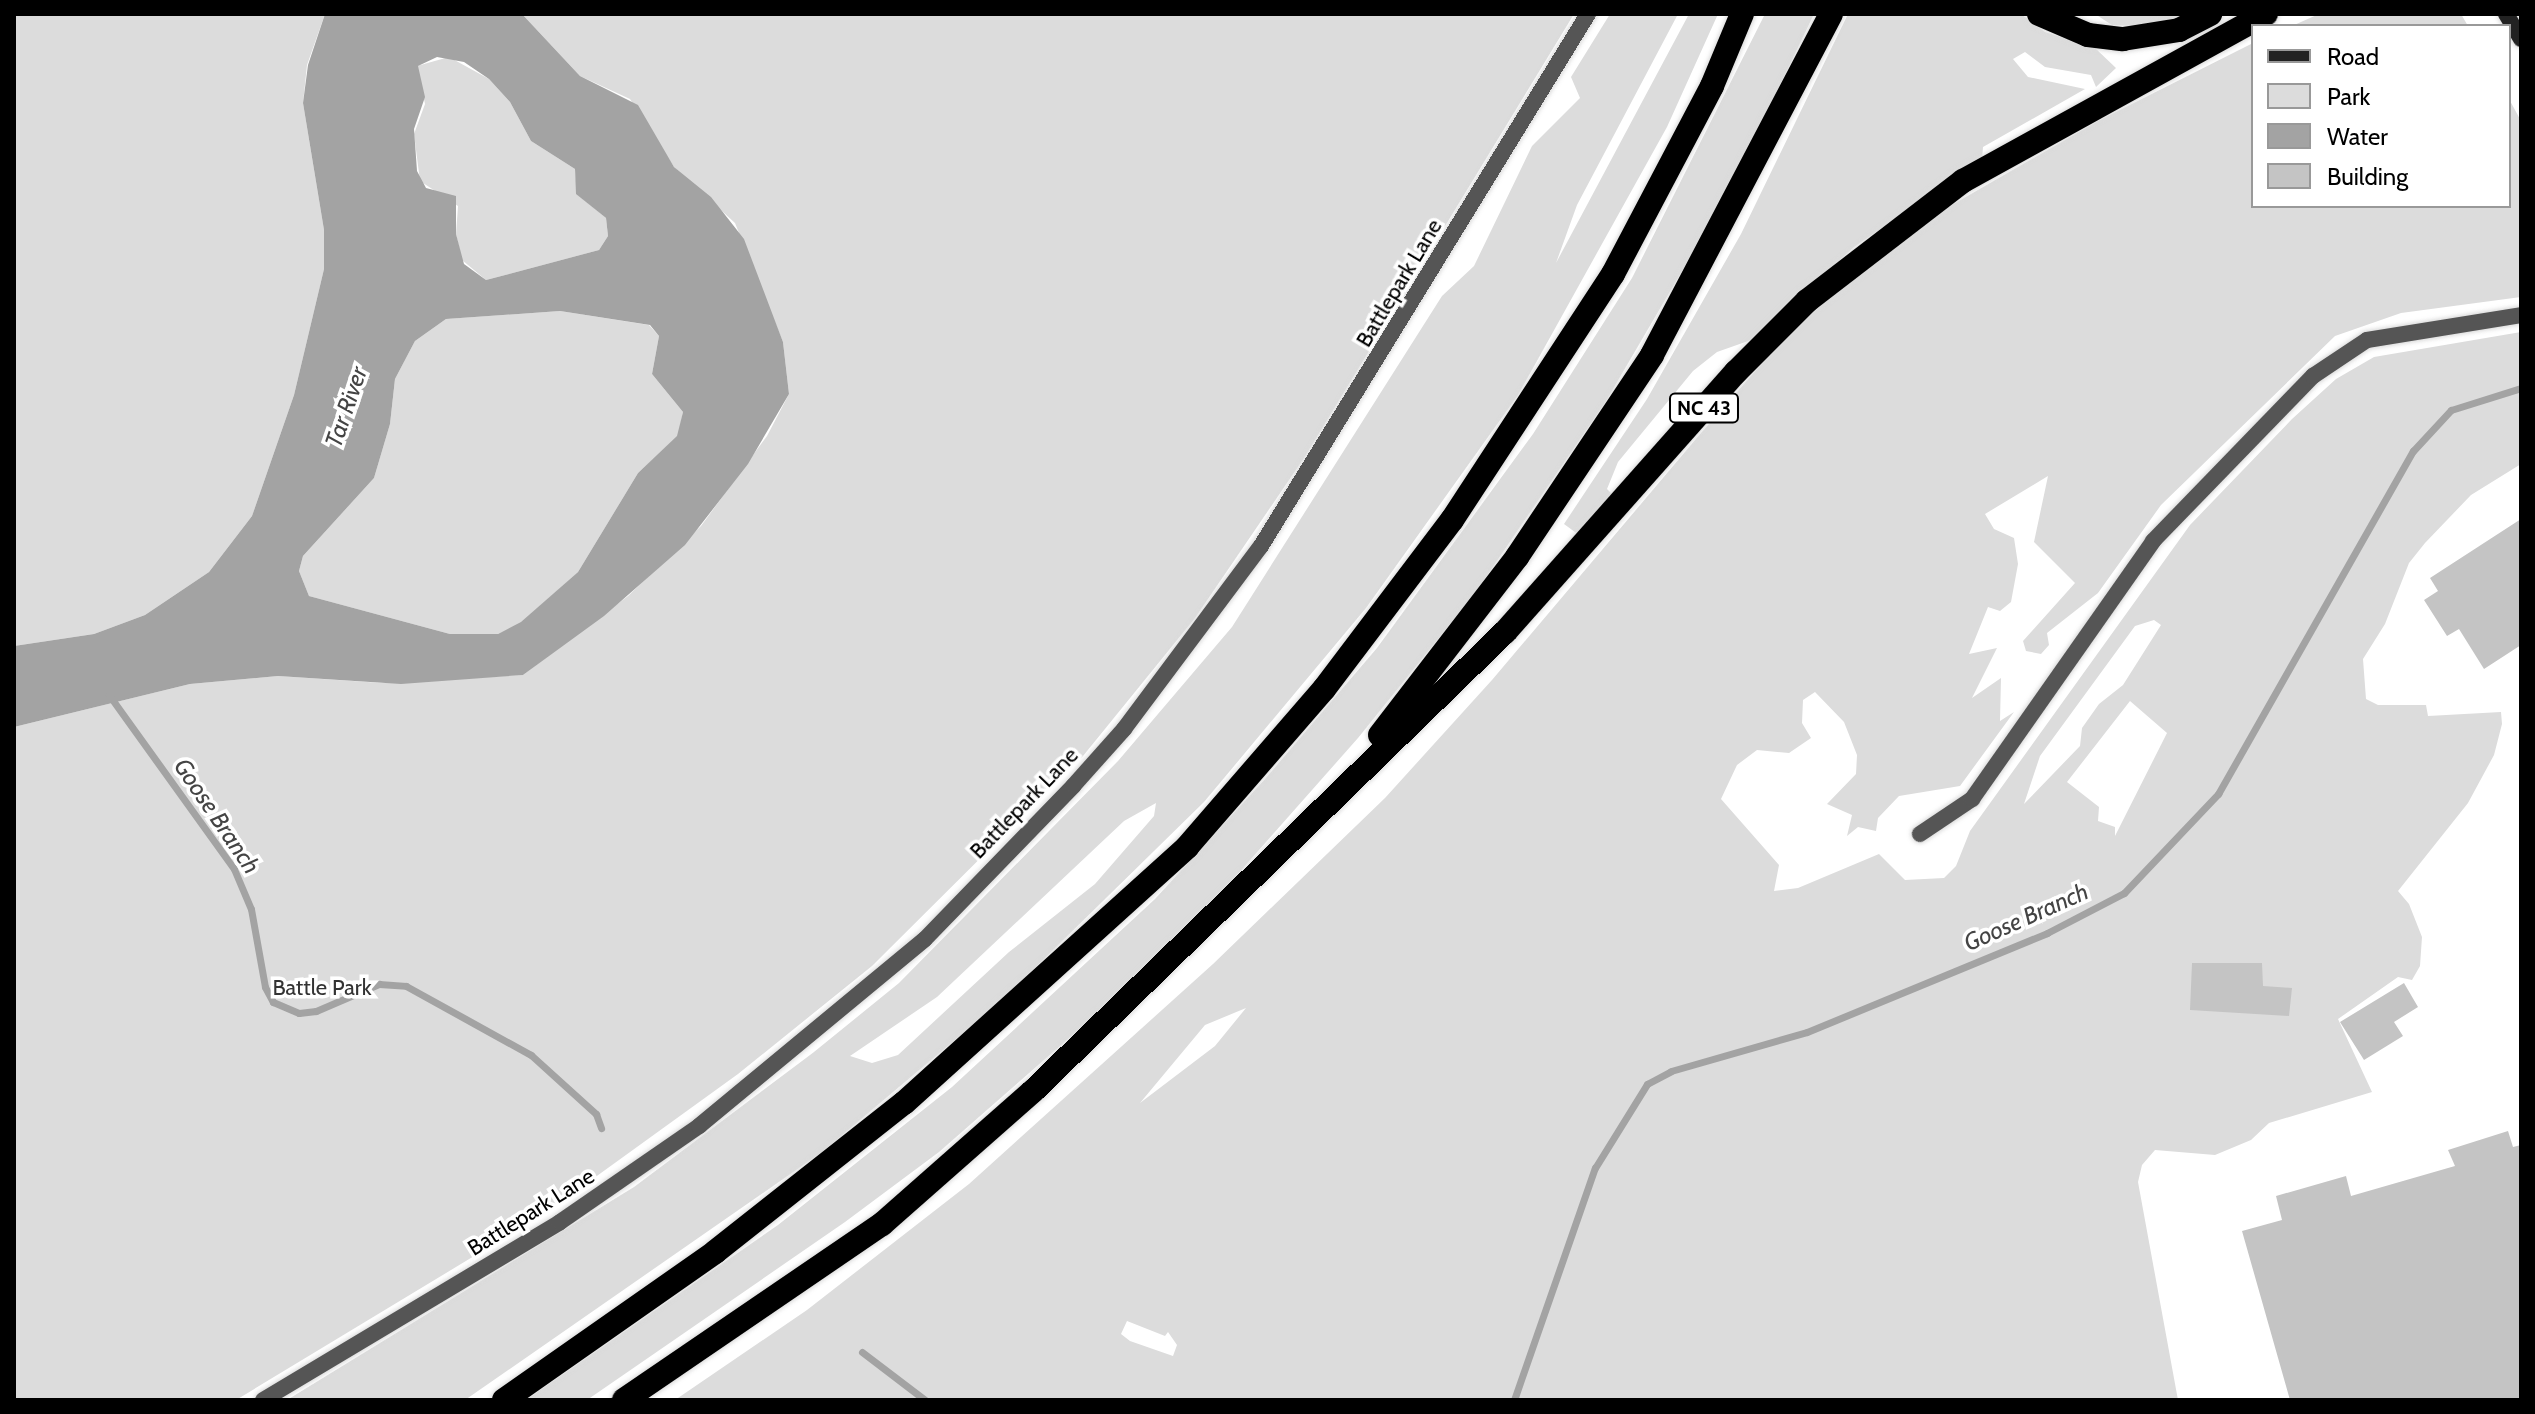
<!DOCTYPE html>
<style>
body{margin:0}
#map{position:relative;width:2535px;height:1414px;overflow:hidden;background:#fff;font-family:Cabin,sans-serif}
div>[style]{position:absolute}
.green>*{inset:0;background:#dcdcdc}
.water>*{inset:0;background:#a3a3a3}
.stream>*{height:7px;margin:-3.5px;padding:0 3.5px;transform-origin:3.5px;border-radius:3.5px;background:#a3a3a3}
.building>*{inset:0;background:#c4c4c4}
.roads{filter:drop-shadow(0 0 2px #dbdbdb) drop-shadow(0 0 2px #dbdbdb)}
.street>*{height:16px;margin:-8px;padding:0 8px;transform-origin:8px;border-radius:8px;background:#555}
.secondary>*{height:16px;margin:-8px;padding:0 8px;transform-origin:8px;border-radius:8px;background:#222}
.highway>*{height:24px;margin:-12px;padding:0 12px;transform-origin:12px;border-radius:12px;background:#000}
span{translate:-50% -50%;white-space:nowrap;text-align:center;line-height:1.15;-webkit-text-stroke:7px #fff;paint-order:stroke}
.shield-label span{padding:2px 6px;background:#fff;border:2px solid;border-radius:6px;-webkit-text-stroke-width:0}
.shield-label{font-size:20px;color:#000;font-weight:700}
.street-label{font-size:22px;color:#000}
.park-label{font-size:22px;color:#333}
.water-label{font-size:24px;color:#444;font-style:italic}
.frame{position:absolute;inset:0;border:16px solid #000;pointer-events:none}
.legend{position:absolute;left:2251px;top:24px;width:260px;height:184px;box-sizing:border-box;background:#fff;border:2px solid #999;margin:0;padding:10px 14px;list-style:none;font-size:24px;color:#000}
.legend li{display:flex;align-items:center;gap:16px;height:40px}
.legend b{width:40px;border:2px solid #999}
</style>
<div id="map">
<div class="green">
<div style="clip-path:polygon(14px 14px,325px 14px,307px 65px,303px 103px,324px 230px,324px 269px,294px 395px,252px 516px,209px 572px,145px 615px,94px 634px,14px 646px)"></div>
<div style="clip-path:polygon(522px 14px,1574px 14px,1304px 458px,1195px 618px,1083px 756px,872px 966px,738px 1074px,547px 1212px,236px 1400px,14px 1400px,14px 727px,190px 684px,278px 676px,382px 683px,523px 675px,628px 596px,701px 526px,767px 436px,789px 394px,783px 342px,735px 223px,674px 167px,630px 99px,580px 76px)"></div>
<div style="clip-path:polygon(evenodd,1610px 14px,1678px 14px,1577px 205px,1556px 263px,1689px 14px,1718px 14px,1667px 127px,1518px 395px,1366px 608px,1204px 802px,1001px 1001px,822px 1152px,465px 1400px,287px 1400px,634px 1187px,814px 1052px,899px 983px,1118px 761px,1232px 627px,1442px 296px,1474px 266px,1532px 146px,1580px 98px,1571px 77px,1610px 14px,1156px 803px,1154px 816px,1095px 884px,1009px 952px,898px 1055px,872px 1063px,850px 1056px,937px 997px,1124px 821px,1156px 803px)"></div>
<div style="clip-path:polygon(1765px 14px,1814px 14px,1731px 187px,1606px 401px,1475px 593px,1358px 738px,1228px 885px,1110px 1002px,939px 1152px,845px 1222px,587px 1400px,526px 1400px,778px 1225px,952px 1087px,1155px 899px,1265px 779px,1377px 648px,1533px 434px,1632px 278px)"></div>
<div style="clip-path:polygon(1848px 14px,2021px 14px,2045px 32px,2095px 48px,2116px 68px,2096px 87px,2091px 75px,2045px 67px,2025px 52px,2013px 59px,2028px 77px,2085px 89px,1983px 147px,1982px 159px,1854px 247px,1751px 340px,1717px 352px,1693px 371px,1618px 462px,1607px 489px,1613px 495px,1579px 535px,1564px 524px,1647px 399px,1741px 234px)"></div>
<div style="clip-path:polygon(2095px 14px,2190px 14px,2146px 26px,2112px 25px)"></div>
<div style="clip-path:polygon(2319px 14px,2461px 14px,2468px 26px,2292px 26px)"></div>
<div style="clip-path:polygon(evenodd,2253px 43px,2253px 206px,2509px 206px,2509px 99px,2521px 121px,2521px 297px,2401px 313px,2335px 336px,2161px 505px,2098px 593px,2047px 633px,2049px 645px,2041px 654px,2026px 651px,2023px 641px,2075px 583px,2034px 542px,2048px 476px,1985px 514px,1994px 529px,2014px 538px,2018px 564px,2011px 602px,2000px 611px,1988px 607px,1969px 654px,1997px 648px,1972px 698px,2001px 678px,2000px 721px,2014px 712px,1960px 786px,1899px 796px,1878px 818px,1876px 831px,1858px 827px,1847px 836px,1852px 815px,1827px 804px,1856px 774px,1857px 755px,1844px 722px,1815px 692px,1803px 700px,1802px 723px,1811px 738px,1789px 753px,1757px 750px,1737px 765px,1721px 799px,1779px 865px,1774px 891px,1798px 888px,1879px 854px,1905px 880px,1944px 878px,1956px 866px,1970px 831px,2190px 525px,2292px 419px,2336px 379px,2374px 357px,2521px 332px,2521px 464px,2471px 495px,2425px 543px,2409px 563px,2385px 624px,2363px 659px,2366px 699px,2378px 705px,2426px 705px,2428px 716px,2501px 712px,2502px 724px,2494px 755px,2468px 803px,2398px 891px,2409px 904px,2422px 937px,2420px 966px,2412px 980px,2398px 977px,2338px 1019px,2372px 1092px,2269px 1123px,2251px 1140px,2215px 1155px,2155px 1150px,2142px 1165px,2138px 1182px,2178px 1400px,675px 1400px,807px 1310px,969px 1184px,1213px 964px,1385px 798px,1492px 680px,1701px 433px,1788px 334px,1827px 299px,1917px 225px,2100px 120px,2253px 43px,2154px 620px,2161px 625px,2123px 685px,2099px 704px,2082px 728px,2080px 746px,2024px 804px,2040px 756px,2135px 626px,2154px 620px,2253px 43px,2130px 701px,2167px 733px,2115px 836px,2115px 827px,2098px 821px,2099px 807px,2067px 782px,2130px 701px,2253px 43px,1246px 1008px,1215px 1046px,1140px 1103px,1205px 1025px,1246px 1008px,2253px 43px,1127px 1321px,1165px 1336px,1168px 1332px,1177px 1345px,1173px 1356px,1130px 1341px,1121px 1334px,1127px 1321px)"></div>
<div style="clip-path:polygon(449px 57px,489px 79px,510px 102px,531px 141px,575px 169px,577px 194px,606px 218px,608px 236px,599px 250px,486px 280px,462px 260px,456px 234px,458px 206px,420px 181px,414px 134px,425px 104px,417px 66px)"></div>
<div style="clip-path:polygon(560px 311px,649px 325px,659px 336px,652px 374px,683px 412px,678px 436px,638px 473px,578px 572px,521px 623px,498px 634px,450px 634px,309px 596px,299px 571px,303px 556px,374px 478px,390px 424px,395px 379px,415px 341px,446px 319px)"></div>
</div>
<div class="water">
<div style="clip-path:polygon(evenodd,325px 14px,522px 14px,580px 76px,638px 105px,674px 167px,711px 197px,744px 239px,783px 342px,789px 394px,748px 464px,685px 545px,604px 616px,523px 675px,401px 684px,278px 676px,190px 684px,14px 727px,14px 646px,94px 634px,145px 615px,209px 572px,252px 516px,294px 395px,324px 269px,324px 230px,303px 103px,308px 65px,325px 14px,437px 57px,464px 62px,489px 79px,510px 102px,531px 141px,575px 169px,576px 194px,606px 218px,608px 236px,599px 250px,486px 280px,464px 264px,456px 234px,456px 196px,426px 188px,417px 171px,414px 129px,425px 97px,418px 66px,437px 57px,325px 14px,560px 311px,650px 325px,659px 336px,652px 374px,683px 412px,677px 436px,638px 473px,578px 572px,521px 622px,498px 634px,450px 634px,309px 596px,299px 571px,303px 556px,374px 478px,390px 424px,395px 379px,415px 341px,446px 319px,560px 311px)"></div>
</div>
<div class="stream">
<div style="left:109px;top:695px;width:214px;rotate:54.3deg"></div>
<div style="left:234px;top:869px;width:43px;rotate:67deg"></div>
<div style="left:251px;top:909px;width:79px;rotate:79.8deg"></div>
<div style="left:265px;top:987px;width:17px;rotate:62deg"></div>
<div style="left:273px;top:1002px;width:28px;rotate:23deg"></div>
<div style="left:299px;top:1013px;width:17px;rotate:-7deg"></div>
<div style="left:316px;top:1011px;width:69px;rotate:-23.2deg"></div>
<div style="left:379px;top:984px;width:27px;rotate:4deg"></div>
<div style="left:406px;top:986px;width:143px;rotate:28.9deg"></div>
<div style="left:531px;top:1055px;width:88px;rotate:42.2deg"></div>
<div style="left:596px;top:1114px;width:15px;rotate:70deg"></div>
<div style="left:862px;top:1352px;width:79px;rotate:37.3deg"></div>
<div style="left:1514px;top:1400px;width:246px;rotate:-70.8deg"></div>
<div style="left:1595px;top:1168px;width:99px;rotate:-58.2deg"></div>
<div style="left:1647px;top:1084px;width:27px;rotate:-28deg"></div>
<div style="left:1671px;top:1071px;width:141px;rotate:-16deg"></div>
<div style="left:1807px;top:1032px;width:260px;rotate:-22.4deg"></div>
<div style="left:2047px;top:933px;width:87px;rotate:-27.5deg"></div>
<div style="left:2124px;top:893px;width:137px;rotate:-46.5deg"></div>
<div style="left:2218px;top:794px;width:395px;rotate:-60.4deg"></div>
<div style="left:2413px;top:451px;width:56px;rotate:-47.2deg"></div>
<div style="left:2451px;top:410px;width:73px;rotate:-17.4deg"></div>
</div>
<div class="building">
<div style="clip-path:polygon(2521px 519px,2521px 645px,2484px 669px,2459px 629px,2447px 636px,2424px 600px,2438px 591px,2430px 578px)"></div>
<div style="clip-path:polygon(2192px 963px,2262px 963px,2263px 986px,2292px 988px,2289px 1016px,2190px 1010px)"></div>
<div style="clip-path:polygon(2404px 983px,2418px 1007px,2394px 1022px,2403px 1036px,2364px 1060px,2340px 1022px)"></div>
<div style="clip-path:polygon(2508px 1131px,2513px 1147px,2521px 1145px,2521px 1400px,2290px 1400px,2242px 1231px,2282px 1220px,2276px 1196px,2346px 1176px,2351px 1196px,2455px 1166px,2448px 1150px)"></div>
</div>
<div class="roads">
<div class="street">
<div style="left:1920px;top:834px;width:63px;rotate:-33.9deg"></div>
<div style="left:1972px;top:799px;width:315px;rotate:-54.9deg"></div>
<div style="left:2153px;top:541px;width:230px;rotate:-45.9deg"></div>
<div style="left:2313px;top:376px;width:65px;rotate:-33.7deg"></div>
<div style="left:2367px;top:340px;width:156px;rotate:-9.2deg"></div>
<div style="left:263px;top:1400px;width:346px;rotate:-30.9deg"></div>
<div style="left:560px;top:1222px;width:169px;rotate:-34.6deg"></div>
<div style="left:699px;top:1126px;width:293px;rotate:-39.6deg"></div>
<div style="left:925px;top:939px;width:214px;rotate:-45.9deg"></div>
<div style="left:1074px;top:785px;width:75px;rotate:-48.2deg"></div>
<div style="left:1124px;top:729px;width:229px;rotate:-53.2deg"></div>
<div style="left:1261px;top:546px;width:624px;rotate:-58.42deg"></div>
</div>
<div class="secondary">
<div style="left:2506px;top:14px;width:29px;rotate:59deg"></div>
</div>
<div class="highway">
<div style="left:2039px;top:14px;width:53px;rotate:23.2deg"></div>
<div style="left:2088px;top:35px;width:35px;rotate:7deg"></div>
<div style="left:2123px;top:39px;width:57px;rotate:-9.1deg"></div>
<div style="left:2179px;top:30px;width:35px;rotate:-27deg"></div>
<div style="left:1380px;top:735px;width:225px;rotate:-52.4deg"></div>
<div style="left:1517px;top:557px;width:243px;rotate:-56.2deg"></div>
<div style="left:1652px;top:355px;width:385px;rotate:-62.3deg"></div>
<div style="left:504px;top:1400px;width:258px;rotate:-35deg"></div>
<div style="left:715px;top:1252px;width:241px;rotate:-38.3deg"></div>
<div style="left:904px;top:1103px;width:382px;rotate:-42.1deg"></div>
<div style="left:1187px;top:847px;width:209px;rotate:-49.1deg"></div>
<div style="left:1324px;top:689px;width:212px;rotate:-52.9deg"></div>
<div style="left:1452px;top:520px;width:294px;rotate:-56.8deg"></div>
<div style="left:1613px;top:274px;width:212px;rotate:-62.2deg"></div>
<div style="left:1712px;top:86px;width:78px;rotate:-67.4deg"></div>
<div style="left:624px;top:1400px;width:312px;rotate:-34.3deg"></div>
<div style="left:882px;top:1224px;width:201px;rotate:-41.4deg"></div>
<div style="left:1033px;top:1091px;width:658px;rotate:-44.2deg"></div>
<div style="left:1505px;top:632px;width:348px;rotate:-48.4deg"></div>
<div style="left:1736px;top:372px;width:100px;rotate:-45deg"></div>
<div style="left:1807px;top:301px;width:197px;rotate:-37.6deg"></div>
<div style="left:1963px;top:181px;width:346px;rotate:-28.9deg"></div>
</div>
</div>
<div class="shield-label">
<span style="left:1704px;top:408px">NC 43</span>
</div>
<div class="street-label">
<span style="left:1399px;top:283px;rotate:-59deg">Battlepark Lane</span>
<span style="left:1024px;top:803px;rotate:-46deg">Battlepark Lane</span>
<span style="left:531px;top:1212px;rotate:-32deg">Battlepark Lane</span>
</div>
<div class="park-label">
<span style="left:322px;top:988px">Battle Park</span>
</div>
<div class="water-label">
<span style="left:346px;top:407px;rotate:-71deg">Tar River</span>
<span style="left:217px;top:816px;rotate:56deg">Goose Branch</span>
<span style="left:2026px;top:917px;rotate:-24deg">Goose Branch</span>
</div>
<div class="frame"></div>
<ul class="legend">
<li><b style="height:10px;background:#222"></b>Road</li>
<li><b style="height:22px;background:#dcdcdc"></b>Park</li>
<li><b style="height:22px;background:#a3a3a3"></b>Water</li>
<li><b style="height:22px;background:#c4c4c4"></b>Building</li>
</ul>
</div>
